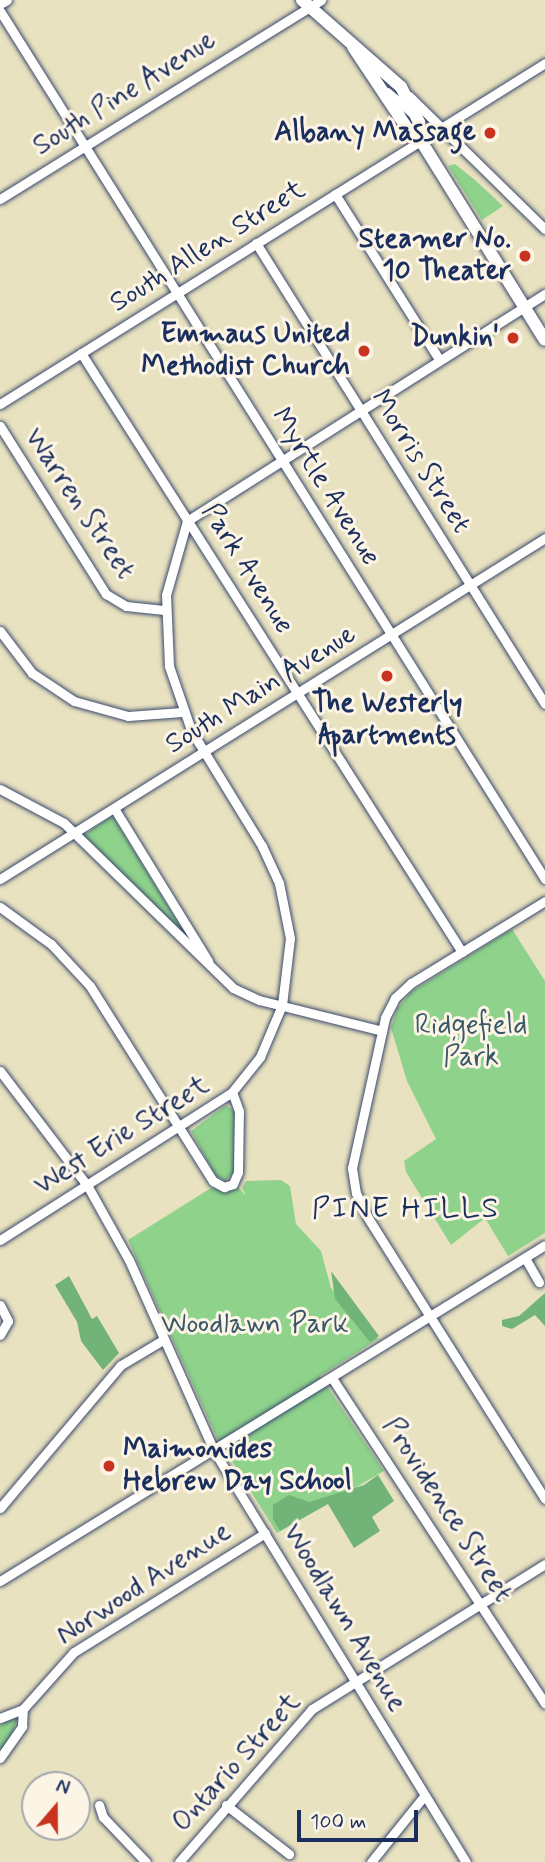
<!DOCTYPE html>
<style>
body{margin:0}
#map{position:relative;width:545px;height:1862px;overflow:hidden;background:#e9e2c0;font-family:Mynerve,sans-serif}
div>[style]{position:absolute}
.green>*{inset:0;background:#8ed28b}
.forest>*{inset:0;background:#72b477}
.roads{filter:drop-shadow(0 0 2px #3a4a6d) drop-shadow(0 0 2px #3a4a6d)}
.minor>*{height:9px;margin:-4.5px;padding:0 4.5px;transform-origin:4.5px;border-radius:4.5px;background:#fff}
.major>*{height:12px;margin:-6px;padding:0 6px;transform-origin:6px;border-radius:6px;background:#fff}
.dots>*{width:19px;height:19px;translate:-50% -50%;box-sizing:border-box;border:4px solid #fcf5e5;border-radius:50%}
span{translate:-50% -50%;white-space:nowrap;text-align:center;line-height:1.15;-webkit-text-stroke:6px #fcf5e5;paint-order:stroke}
.street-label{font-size:28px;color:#1b2f5e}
.poi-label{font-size:28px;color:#1b2f5e;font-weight:700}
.right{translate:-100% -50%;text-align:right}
.left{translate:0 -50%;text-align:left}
.park-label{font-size:28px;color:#385869}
.neighbourhood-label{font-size:30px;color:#1b2f5e;letter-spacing:2px}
.north{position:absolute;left:21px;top:1771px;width:70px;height:70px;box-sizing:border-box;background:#fcf5e5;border:2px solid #a2a6af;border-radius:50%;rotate:20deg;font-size:19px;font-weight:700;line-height:28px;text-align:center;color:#1b2f5e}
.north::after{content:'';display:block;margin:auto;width:24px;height:32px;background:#c8321e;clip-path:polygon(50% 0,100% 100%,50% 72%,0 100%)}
.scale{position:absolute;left:297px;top:1810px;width:121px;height:32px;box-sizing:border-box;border:4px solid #1b2f5e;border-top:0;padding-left:9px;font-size:21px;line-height:24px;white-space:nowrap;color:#1b2f5e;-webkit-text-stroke:5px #fcf5e5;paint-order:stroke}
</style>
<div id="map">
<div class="green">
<div style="clip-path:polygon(455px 164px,475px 180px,503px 206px,482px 220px,448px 166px)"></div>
<div style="clip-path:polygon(110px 817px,114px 818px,186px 936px,83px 836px)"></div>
<div style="clip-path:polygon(512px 929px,545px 981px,545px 1233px,508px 1256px,485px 1218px,451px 1245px,406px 1172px,404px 1161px,436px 1139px,407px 1081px,391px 1028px,397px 1009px,411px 992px)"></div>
<div style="clip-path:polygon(226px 1105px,235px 1112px,234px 1173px,225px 1181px,215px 1175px,191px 1131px)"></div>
<div style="clip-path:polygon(281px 1180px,290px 1186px,296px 1224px,321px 1251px,331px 1288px,378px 1339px,320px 1376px,384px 1471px,277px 1533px,216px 1436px,128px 1240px,211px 1188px,221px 1191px,238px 1187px,246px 1196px,242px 1188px,246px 1181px)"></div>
<div style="clip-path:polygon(18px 1716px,13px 1732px,0 1752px,0 1725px)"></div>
</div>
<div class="forest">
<div style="clip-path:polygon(331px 1271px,379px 1336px,370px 1342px,335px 1299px)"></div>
<div style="clip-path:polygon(69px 1276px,92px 1319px,97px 1316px,119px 1353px,103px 1370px,81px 1341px,77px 1322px,55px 1285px)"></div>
<div style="clip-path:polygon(545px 1293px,545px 1326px,535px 1315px,512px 1329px,502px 1326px,502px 1320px,519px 1316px)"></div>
<div style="clip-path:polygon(378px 1475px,394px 1501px,372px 1517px,380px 1531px,354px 1548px,328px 1504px,280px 1531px,273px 1519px,273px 1505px,289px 1495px,309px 1502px,364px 1485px)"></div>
</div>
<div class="roads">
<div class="minor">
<div style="left:0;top:4px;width:8px;rotate:-30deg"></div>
<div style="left:0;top:11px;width:1025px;rotate:57.88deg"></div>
<div style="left:387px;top:92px;width:34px;rotate:40deg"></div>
<div style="left:409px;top:96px;width:190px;rotate:44.4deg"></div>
<div style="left:335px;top:194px;width:195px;rotate:57.8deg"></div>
<div style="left:0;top:199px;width:378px;rotate:-31.8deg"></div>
<div style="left:256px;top:243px;width:544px;rotate:57.92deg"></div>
<div style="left:81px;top:353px;width:710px;rotate:57.54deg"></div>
<div style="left:0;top:404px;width:643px;rotate:-32.03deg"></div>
<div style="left:0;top:426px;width:199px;rotate:57.8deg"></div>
<div style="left:106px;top:594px;width:23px;rotate:31deg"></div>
<div style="left:126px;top:606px;width:38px;rotate:6deg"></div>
<div style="left:0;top:631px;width:53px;rotate:52.7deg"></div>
<div style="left:32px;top:673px;width:50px;rotate:33.7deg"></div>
<div style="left:74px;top:701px;width:56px;rotate:15.5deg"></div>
<div style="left:128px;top:716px;width:54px;rotate:-4.2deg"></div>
<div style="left:0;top:789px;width:72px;rotate:28deg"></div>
<div style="left:64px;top:823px;width:236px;rotate:44.3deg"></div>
<div style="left:233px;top:988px;width:29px;rotate:25deg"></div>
<div style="left:259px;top:1000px;width:127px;rotate:14.1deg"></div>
<div style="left:114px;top:808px;width:180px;rotate:58.4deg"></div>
<div style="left:0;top:879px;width:643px;rotate:-32.03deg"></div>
<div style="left:545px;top:901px;width:157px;rotate:148.5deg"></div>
<div style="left:411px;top:983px;width:22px;rotate:137deg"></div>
<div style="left:395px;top:998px;width:22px;rotate:117deg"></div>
<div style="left:385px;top:1018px;width:154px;rotate:102.4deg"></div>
<div style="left:352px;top:1168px;width:25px;rotate:81deg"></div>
<div style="left:356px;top:1193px;width:28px;rotate:64deg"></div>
<div style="left:368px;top:1218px;width:332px;rotate:57.8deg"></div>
<div style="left:0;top:907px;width:63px;rotate:36deg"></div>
<div style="left:51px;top:944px;width:57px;rotate:47.1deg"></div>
<div style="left:90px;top:986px;width:231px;rotate:57.8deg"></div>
<div style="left:213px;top:1181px;width:13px;rotate:29deg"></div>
<div style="left:224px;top:1187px;width:9px;rotate:-18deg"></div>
<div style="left:233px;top:1184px;width:13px;rotate:-67deg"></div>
<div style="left:238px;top:1172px;width:61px;rotate:-89.1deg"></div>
<div style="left:239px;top:1111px;width:20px;rotate:-110deg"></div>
<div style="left:0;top:1071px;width:143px;rotate:52.7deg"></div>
<div style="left:87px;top:1185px;width:86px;rotate:60.8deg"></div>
<div style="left:129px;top:1260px;width:209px;rotate:66deg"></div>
<div style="left:214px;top:1451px;width:482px;rotate:58.5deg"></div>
<div style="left:0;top:1240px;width:275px;rotate:-32.5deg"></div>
<div style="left:232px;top:1092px;width:45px;rotate:-51.3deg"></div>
<div style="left:260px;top:1057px;width:56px;rotate:-67.1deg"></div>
<div style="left:282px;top:1005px;width:67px;rotate:-83.2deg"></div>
<div style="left:290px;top:938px;width:56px;rotate:-101.3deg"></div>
<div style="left:279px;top:883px;width:41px;rotate:-114.7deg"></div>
<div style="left:262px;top:846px;width:136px;rotate:-121.5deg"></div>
<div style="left:191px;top:730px;width:68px;rotate:-109deg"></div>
<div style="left:169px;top:666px;width:71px;rotate:-92.4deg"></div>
<div style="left:166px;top:595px;width:77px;rotate:-74.2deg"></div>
<div style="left:187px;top:521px;width:424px;rotate:-32.4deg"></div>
<div style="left:525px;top:1258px;width:28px;rotate:60deg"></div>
<div style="left:0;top:1305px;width:18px;rotate:63deg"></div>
<div style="left:8px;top:1321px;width:16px;rotate:120deg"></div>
<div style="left:332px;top:1378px;width:389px;rotate:56.8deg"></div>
<div style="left:0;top:1508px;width:187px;rotate:-49.8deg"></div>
<div style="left:121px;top:1365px;width:49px;rotate:-30.8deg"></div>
<div style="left:0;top:1581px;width:640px;rotate:-31.65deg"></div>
<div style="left:0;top:1718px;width:25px;rotate:-21deg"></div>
<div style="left:23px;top:1709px;width:76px;rotate:-48.2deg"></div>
<div style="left:74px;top:1652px;width:225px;rotate:-31.9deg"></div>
<div style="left:0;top:1758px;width:39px;rotate:-55deg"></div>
<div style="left:22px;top:1726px;width:17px;rotate:-87deg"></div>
<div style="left:99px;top:1805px;width:13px;rotate:72deg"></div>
<div style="left:103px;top:1817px;width:62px;rotate:46.3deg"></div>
<div style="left:226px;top:1805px;width:80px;rotate:37.9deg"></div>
<div style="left:179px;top:1862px;width:203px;rotate:-49deg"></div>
<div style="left:312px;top:1709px;width:274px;rotate:-31.9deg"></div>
<div style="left:371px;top:1862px;width:85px;rotate:-51.2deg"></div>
</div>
<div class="major">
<div style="left:302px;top:0;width:132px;rotate:41.3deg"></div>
<div style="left:401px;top:87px;width:39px;rotate:63deg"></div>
<div style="left:419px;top:122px;width:19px;rotate:84deg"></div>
<div style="left:353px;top:47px;width:108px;rotate:56.3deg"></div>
<div style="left:413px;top:137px;width:9px;rotate:27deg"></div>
<div style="left:421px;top:141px;width:234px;rotate:58.1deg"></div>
</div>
</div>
<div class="dots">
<div style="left:490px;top:133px;background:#c8321e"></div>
<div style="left:525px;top:256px;background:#c8321e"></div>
<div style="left:513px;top:338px;background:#c8321e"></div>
<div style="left:364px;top:351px;background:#c8321e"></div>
<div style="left:387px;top:676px;background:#c8321e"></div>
<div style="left:109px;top:1466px;background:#c8321e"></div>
</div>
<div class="street-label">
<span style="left:125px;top:94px;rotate:-32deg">South Pine Avenue</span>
<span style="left:208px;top:247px;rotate:-32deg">South Allen Street</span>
<span style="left:420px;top:462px;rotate:58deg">Morris Street</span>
<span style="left:325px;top:487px;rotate:58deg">Myrtle Avenue</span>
<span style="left:79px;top:504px;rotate:56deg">Warren Street</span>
<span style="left:247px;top:569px;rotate:58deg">Park Avenue</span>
<span style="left:261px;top:690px;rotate:-32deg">South Main Avenue</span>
<span style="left:122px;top:1136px;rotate:-32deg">West Erie Street</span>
<span style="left:447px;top:1510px;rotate:57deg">Providence Street</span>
<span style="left:144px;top:1584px;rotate:-33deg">Norwood Avenue</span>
<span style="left:344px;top:1618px;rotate:59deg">Woodlawn Avenue</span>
<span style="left:237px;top:1763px;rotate:-48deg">Ontario Street</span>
</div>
<div class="poi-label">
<span class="right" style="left:476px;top:133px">Albany Massage</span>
<span class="right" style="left:511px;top:256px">Steamer No.<br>10 Theater</span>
<span class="right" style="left:350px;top:351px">Emmaus United<br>Methodist Church</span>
<span class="right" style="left:499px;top:338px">Dunkin'</span>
<span style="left:387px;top:720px">The Westerly<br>Apartments</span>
<span class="left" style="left:123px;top:1466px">Maimonides<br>Hebrew Day School</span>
</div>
<div class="park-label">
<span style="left:471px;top:1042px">Ridgefield<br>Park</span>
<span style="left:255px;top:1325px">Woodlawn Park</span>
</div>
<div class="neighbourhood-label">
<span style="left:406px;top:1209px">PINE HILLS</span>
</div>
<div class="north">N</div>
<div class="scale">100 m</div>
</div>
